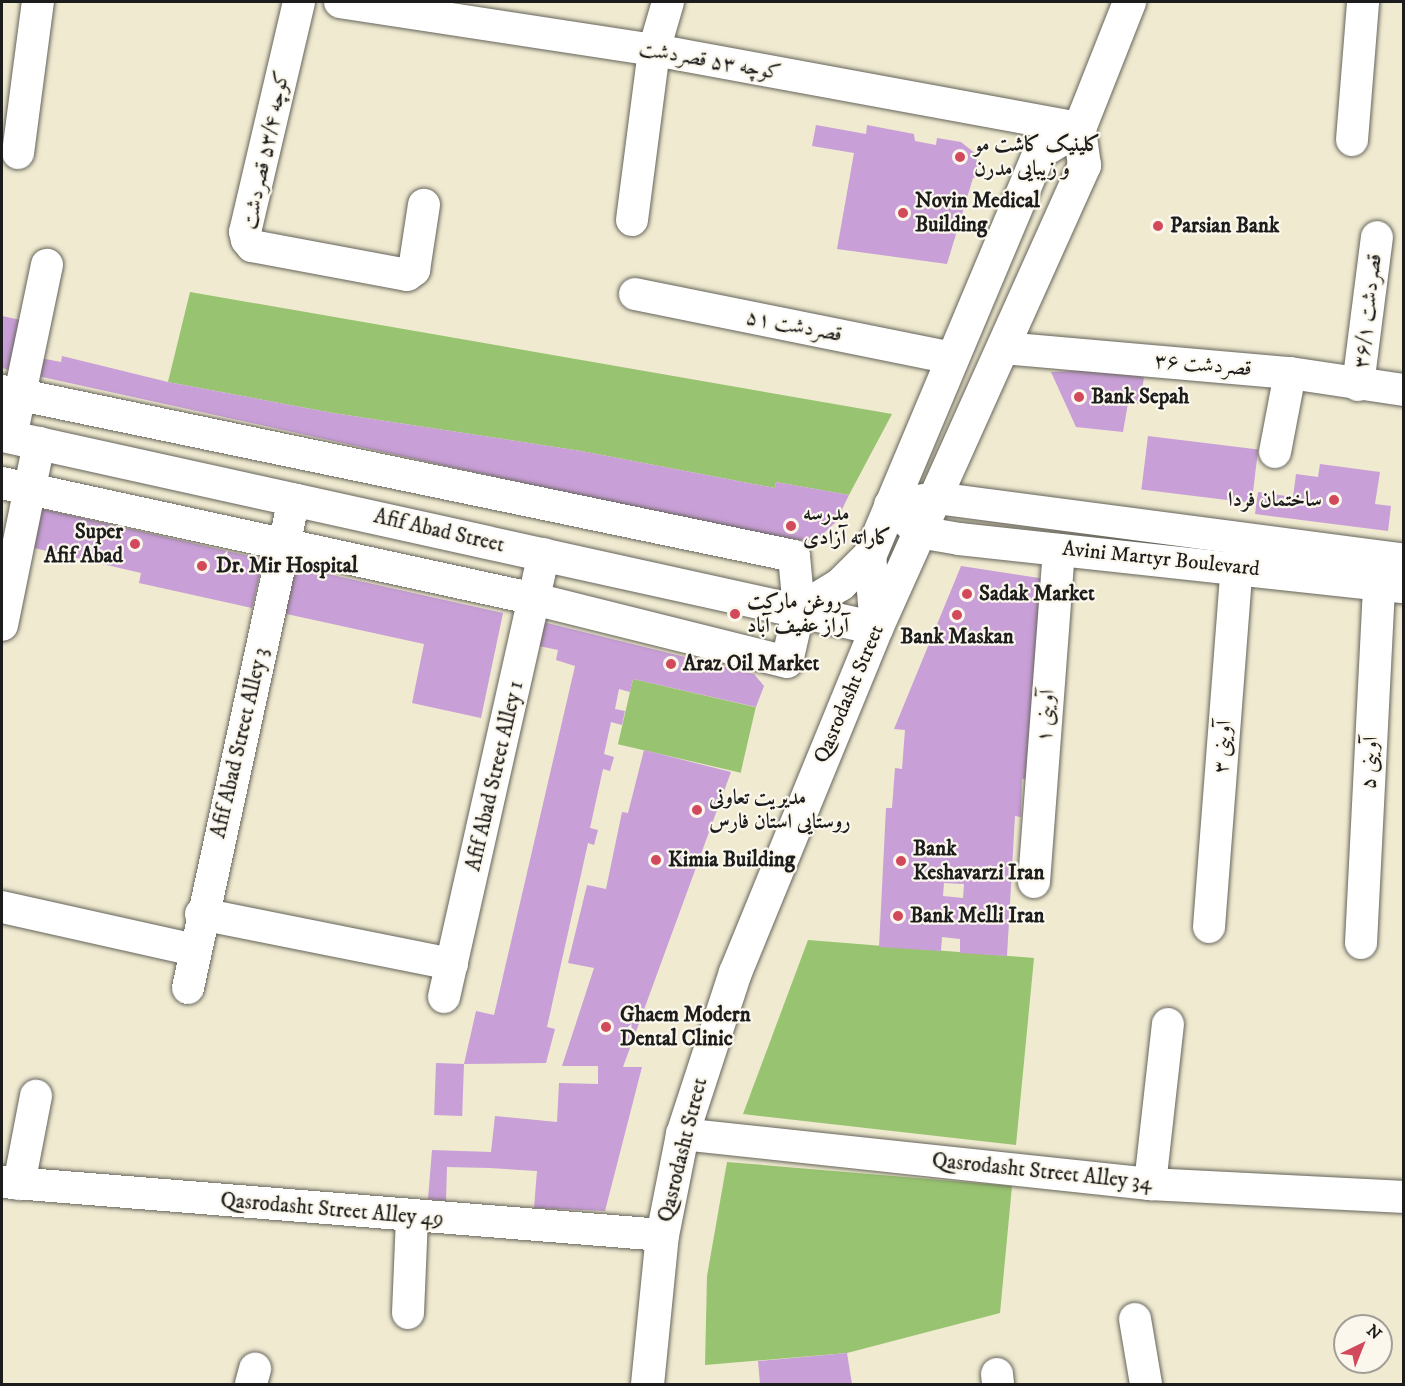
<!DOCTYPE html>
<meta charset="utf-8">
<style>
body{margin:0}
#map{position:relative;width:1405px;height:1386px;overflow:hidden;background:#efead0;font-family:"IM FELL DW Pica",Amiri,serif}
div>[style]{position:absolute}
.green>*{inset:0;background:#98c370;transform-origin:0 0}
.building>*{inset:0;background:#c89fd7;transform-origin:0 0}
.roads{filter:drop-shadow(0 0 2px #66645b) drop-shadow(0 0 2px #66645b)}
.minor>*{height:32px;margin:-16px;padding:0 16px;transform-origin:16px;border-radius:16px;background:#fff}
.major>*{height:33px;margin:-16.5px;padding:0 16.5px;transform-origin:16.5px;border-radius:16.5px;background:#fff}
.dots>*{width:16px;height:16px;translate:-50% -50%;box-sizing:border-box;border:3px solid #fbf7ec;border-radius:50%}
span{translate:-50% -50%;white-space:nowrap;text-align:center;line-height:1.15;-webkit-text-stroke:4.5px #fbf7ec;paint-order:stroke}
.street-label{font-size:21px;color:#1c1c1c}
.poi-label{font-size:21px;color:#1c1c1c;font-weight:700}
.left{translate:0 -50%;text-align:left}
.right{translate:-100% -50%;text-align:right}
.frame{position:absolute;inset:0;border:3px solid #1c1c1c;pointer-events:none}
.north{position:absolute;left:1333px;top:1314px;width:60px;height:60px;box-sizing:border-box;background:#fbf7ec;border:2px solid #a29f99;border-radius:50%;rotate:43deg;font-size:16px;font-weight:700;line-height:24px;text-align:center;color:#1c1c1c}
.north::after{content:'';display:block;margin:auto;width:21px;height:27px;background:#d1495b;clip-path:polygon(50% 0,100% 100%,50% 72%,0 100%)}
</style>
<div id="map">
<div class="green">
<div style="clip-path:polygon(190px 292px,892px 414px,849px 495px,776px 482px,775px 488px,581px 451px,333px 413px,168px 382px)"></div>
<div style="left:633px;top:679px;width:126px;height:67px;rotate:13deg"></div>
<div style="clip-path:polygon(808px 940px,1034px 958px,1016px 1145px,743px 1114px)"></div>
<div style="clip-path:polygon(727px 1162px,1012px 1186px,1000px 1313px,847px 1353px,705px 1365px,707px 1276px)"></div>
</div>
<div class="building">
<div style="clip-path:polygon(816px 125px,866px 134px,867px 125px,914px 134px,915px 141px,936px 145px,937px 138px,961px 142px,976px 154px,978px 177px,973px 178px,947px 264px,837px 249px,854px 153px,812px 146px)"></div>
<div style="clip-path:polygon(2px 316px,21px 320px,10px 370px,2px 368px)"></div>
<div style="clip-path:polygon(62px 356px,168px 382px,333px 413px,581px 451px,775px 488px,776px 482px,849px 495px,836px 522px,814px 542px,747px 532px,33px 375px,35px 357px,61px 362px)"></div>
<div style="clip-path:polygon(1092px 370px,1144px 377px,1140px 404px,1128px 403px,1123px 432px,1076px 427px,1051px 372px)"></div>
<div style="left:1148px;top:436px;width:111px;height:54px;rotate:7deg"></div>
<div style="clip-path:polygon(1320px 464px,1380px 472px,1375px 504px,1391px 506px,1388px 531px,1255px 514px,1258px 492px,1293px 497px,1296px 474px,1318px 477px)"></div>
<div style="clip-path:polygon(42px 509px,263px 559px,252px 608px,139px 583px,141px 573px,34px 548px)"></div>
<div style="clip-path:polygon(292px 566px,503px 613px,481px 718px,412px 703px,424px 644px,282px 613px)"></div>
<div style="clip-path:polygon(evenodd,961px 566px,1046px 579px,1028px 779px,1022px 779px,1021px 817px,1015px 816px,1007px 956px,960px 953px,960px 939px,942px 937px,941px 951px,879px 947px,886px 808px,892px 808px,895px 768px,902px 769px,905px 730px,894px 729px,961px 566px,944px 883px,964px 884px,963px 898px,943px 896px,944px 883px)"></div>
<div style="clip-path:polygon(539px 621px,754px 674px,764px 686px,756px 707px,633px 679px,630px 692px,619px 689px,615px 709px,625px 711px,622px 725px,611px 722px,604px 754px,614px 757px,610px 771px,603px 769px,590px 828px,598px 830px,594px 845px,588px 843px,547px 1027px,555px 1029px,546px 1063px,464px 1064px,476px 1011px,494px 1015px,575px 666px,556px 660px,558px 650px,534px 645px)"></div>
<div style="clip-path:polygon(644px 750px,731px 772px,623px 1067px,642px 1067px,605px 1211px,534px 1208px,537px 1171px,490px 1168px,447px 1167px,446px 1201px,428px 1199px,432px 1150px,491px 1152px,495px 1116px,557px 1122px,559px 1083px,598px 1084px,598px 1066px,562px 1066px,594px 968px,568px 963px,587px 885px,606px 889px,622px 812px,628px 813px)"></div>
<div style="left:436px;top:1063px;width:28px;height:52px;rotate:2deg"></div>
<div style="clip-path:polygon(847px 1353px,852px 1384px,760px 1384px,758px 1361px)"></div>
</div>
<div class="roads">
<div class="minor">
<div style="left:299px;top:2px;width:236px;rotate:103.2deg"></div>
<div style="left:245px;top:232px;width:8px;rotate:76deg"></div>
<div style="left:247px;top:240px;width:8px;rotate:50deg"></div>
<div style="left:252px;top:246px;width:158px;rotate:10.6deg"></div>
<div style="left:407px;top:275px;width:9px;rotate:-36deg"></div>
<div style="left:414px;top:270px;width:66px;rotate:-81.3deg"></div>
<div style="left:340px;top:2px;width:318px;rotate:8.7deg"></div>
<div style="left:654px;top:50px;width:432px;rotate:10.4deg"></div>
<div style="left:1352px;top:140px;width:138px;rotate:-85.4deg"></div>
<div style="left:18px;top:153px;width:152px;rotate:-82.5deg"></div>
<div style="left:632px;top:220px;width:171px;rotate:-82.6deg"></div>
<div style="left:654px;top:50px;width:50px;rotate:-73.7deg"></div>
<div style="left:635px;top:294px;width:324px;rotate:11.4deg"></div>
<div style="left:1003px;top:348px;width:288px;rotate:5deg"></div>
<div style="left:1290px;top:373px;width:115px;rotate:8.5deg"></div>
<div style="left:1358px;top:385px;width:149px;rotate:-82.7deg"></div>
<div style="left:2px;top:391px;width:809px;rotate:11.77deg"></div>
<div style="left:794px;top:556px;width:53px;rotate:84.6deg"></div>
<div style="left:799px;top:609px;width:54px;rotate:102.8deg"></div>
<div style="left:787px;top:662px;width:260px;rotate:-166deg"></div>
<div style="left:535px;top:599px;width:545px;rotate:-167.72deg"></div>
<div style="left:11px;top:437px;width:176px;rotate:-78.2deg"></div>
<div style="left:1275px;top:452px;width:80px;rotate:-79.2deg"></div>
<div style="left:911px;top:502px;width:25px;rotate:-9deg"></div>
<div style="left:936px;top:498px;width:472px;rotate:7.5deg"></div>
<div style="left:890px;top:505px;width:40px;rotate:43deg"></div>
<div style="left:919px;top:532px;width:41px;rotate:9.9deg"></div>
<div style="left:959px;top:539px;width:448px;rotate:6.2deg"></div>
<div style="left:870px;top:554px;width:74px;rotate:85.4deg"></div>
<div style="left:2px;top:625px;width:186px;rotate:-78.5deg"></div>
<div style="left:1034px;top:882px;width:333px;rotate:-85.7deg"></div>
<div style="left:2px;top:907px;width:198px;rotate:12.6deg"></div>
<div style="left:201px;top:914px;width:256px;rotate:11.3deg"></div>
<div style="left:1209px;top:927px;width:362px;rotate:-85.6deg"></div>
<div style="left:1361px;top:943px;width:360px;rotate:-87.1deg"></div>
<div style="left:188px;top:988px;width:500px;rotate:-77.77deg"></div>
<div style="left:444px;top:997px;width:454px;rotate:-77.3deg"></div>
<div style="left:682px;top:1134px;width:471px;rotate:6.1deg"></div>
<div style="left:1150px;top:1184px;width:254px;rotate:2.9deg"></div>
<div style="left:2px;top:1182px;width:662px;rotate:4.59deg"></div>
<div style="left:19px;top:1184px;width:90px;rotate:-79.1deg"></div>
<div style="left:1150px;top:1184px;width:161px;rotate:-83.6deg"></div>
<div style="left:408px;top:1313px;width:96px;rotate:-87.6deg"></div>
<div style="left:1135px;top:1319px;width:66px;rotate:80.4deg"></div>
<div style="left:997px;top:1374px;width:10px;rotate:84deg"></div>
<div style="left:251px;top:1384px;width:16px;rotate:-75deg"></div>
</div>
<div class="major">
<div style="left:2px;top:435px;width:895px;rotate:12.45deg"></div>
<div style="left:799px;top:609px;width:48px;rotate:-31.4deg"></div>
<div style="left:840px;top:584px;width:42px;rotate:-45deg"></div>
<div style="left:870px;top:554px;width:436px;rotate:-67.2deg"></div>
<div style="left:1039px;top:152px;width:47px;rotate:-31deg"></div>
<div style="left:647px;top:1384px;width:150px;rotate:-84.3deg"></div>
<div style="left:662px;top:1235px;width:103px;rotate:-78.8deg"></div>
<div style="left:682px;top:1134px;width:170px;rotate:-71.9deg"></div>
<div style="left:735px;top:972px;width:372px;rotate:-67.7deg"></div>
<div style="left:876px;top:628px;width:508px;rotate:-65.81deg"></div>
<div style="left:1084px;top:165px;width:37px;rotate:-98deg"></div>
<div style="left:1079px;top:128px;width:136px;rotate:-68.4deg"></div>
</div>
</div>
<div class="dots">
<div style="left:960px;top:157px;background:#d1495b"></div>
<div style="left:903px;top:213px;background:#d1495b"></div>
<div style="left:1158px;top:226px;background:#d1495b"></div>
<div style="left:1079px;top:397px;background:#d1495b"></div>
<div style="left:1334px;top:500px;background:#d1495b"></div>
<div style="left:791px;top:526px;background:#d1495b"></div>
<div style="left:135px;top:544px;background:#d1495b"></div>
<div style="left:202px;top:566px;background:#d1495b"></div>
<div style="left:967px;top:594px;background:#d1495b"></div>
<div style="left:735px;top:614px;background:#d1495b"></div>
<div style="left:957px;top:615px;background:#d1495b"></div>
<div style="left:671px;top:664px;background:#d1495b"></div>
<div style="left:697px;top:810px;background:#d1495b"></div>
<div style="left:656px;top:860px;background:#d1495b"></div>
<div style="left:901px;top:861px;background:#d1495b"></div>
<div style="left:898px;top:916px;background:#d1495b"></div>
<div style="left:606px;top:1027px;background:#d1495b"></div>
</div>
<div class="street-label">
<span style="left:710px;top:61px;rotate:10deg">کوچه ۵۳ قصردشت</span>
<span style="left:266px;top:150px;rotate:-78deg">کوچه ۵۳/۴ قصردشت</span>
<span style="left:1368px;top:311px;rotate:-83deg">۳۶/۱ قصردشت</span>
<span style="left:794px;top:326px;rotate:11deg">۵۱ قصردشت</span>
<span style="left:1203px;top:365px;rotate:5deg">۳۶ قصردشت</span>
<span style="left:439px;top:531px;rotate:13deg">Afif Abad Street</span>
<span style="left:1161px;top:559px;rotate:6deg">Avini Martyr Boulevard</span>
<span style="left:849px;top:694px;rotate:-67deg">Qasrodasht Street</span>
<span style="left:1046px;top:716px;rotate:-86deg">۱ آوینی</span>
<span style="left:240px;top:743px;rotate:-77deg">Afif Abad Street Alley 3</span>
<span style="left:1223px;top:747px;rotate:-86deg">۳ آوینی</span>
<span style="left:1370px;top:763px;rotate:-87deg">۵ آوینی</span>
<span style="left:495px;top:776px;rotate:-77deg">Afif Abad Street Alley 1</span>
<span style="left:683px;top:1150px;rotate:-76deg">Qasrodasht Street</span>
<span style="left:1042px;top:1172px;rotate:6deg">Qasrodasht Street Alley 34</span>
<span style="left:332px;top:1210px;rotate:5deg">Qasrodasht Street Alley 49</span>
</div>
<div class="poi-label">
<span class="left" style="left:974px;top:157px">کلینیک کاشت مو<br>و زیبایی مدرن</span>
<span class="left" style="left:915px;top:213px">Novin Medical<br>Building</span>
<span class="left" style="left:1170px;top:226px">Parsian Bank</span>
<span class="left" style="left:1091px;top:397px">Bank Sepah</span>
<span class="right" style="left:1322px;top:500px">ساختمان فردا</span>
<span class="left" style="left:803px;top:526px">مدرسه<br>کاراته آزادی</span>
<span class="right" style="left:123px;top:544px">Super<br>Afif Abad</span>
<span class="left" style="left:216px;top:566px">Dr. Mir Hospital</span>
<span class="left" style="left:979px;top:594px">Sadak Market</span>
<span class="left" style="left:747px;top:614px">روغن مارکت<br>آراز عفیف آباد</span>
<span style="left:957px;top:637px">Bank Maskan</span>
<span class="left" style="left:683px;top:664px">Araz Oil Market</span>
<span class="left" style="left:709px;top:810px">مدیریت تعاونی<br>روستایی استان فارس</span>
<span class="left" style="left:913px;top:861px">Bank<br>Keshavarzi Iran</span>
<span class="left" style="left:668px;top:860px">Kimia Building</span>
<span class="left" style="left:910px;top:916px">Bank Melli Iran</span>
<span class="left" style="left:620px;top:1027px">Ghaem Modern<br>Dental Clinic</span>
</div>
<div class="frame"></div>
<div class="north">N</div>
</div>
